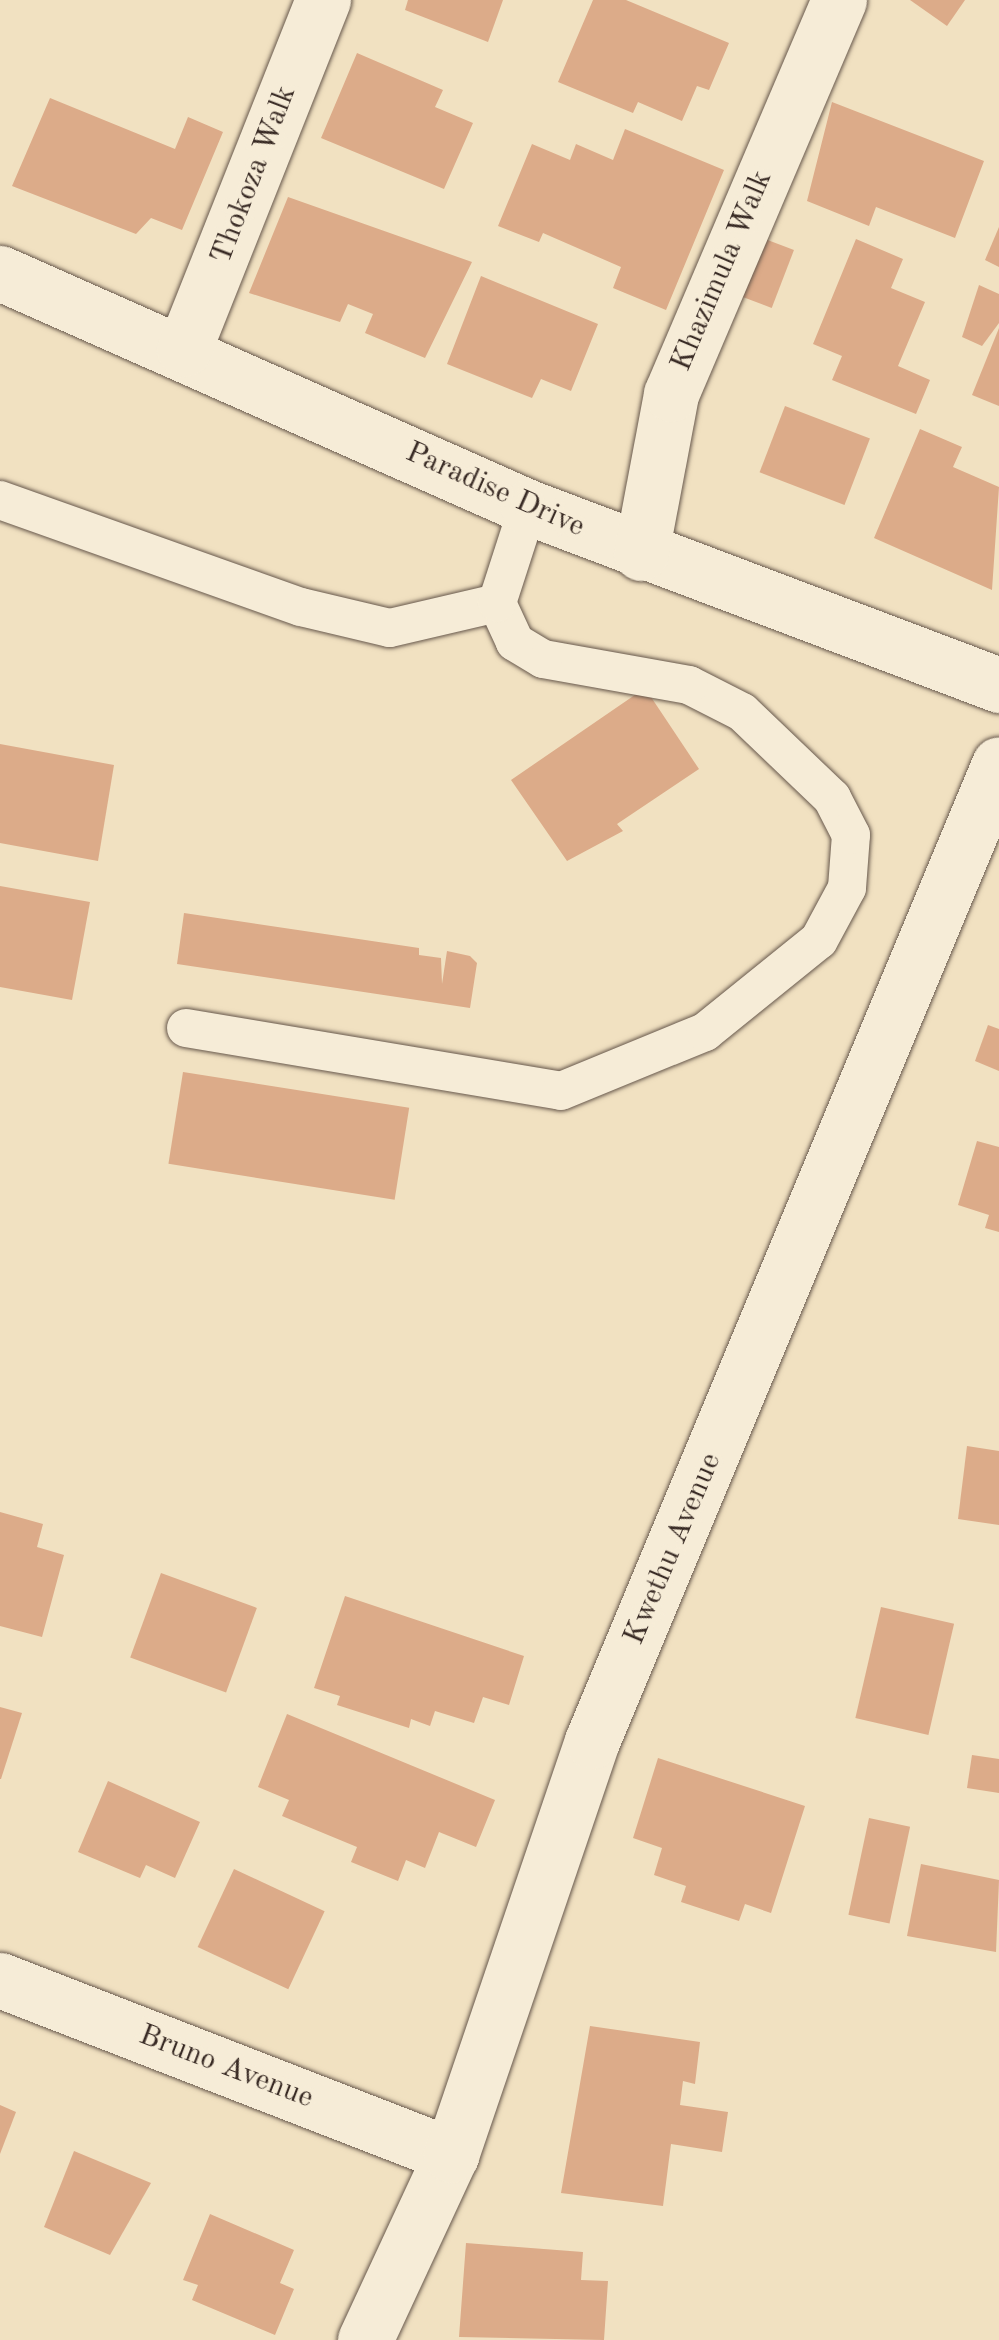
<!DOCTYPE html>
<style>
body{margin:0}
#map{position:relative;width:999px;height:2340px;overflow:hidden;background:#f1e1c1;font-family:"Old Standard TT",serif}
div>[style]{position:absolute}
.building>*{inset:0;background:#dcab89;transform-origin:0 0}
.roads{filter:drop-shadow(0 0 2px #67584c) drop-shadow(0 0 2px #67584c)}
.service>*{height:38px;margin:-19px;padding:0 19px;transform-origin:19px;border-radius:19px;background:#f6ecd7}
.minor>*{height:55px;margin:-27.5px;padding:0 27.5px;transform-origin:27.5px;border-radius:27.5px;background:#f6ecd7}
span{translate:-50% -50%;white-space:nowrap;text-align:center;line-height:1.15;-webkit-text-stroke:10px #f6ecd7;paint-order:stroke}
.street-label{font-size:30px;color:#392b25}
</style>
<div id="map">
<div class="building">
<div style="clip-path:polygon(408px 0,503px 0,488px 42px,405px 10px)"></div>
<div style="clip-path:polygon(593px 0,626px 0,729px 43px,709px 90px,697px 86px,682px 121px,638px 102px,633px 113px,558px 82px)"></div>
<div style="clip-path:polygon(910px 0,965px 0,947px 26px)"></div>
<div style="clip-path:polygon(357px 53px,443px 90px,435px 107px,473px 123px,444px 189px,321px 138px)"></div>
<div style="clip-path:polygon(50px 98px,175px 149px,188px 117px,223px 132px,182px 230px,151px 218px,136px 234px,12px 186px)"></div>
<div style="clip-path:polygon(832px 102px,984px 161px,955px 238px,876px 207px,869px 226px,807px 201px)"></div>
<div style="clip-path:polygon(625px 129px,724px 170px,666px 310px,613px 288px,621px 267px,543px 233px,539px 242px,498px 226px,532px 144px,570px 160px,576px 144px,613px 160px)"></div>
<div style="clip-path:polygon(288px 197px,472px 262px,425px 358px,365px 333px,373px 314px,348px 304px,340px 322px,249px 293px)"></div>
<div style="clip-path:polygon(999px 227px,999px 267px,985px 260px)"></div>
<div style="left:765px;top:239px;width:31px;height:62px;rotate:21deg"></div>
<div style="clip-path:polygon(856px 239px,903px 259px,891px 288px,925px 302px,898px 366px,930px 380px,916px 414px,832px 380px,842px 356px,813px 344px)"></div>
<div style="clip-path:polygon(481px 276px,598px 324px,571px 391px,541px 379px,532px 398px,447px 364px)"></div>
<div style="clip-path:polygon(979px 285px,999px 294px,999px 323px,982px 346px,962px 337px)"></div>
<div style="clip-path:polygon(999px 328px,999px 406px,972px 395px)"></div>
<div style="left:785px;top:406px;width:91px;height:71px;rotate:21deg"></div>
<div style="clip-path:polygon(920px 429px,962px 447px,953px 467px,999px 487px,992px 590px,874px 538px)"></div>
<div style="clip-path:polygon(645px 688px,699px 769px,617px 824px,623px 831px,567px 861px,511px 780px)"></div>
<div style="clip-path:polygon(0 744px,114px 765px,98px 861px,0 843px)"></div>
<div style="clip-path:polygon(0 886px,90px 902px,72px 1000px,0 987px)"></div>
<div style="clip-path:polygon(184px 913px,419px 948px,419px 955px,441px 958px,442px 984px,447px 951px,470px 956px,477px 963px,470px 1008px,177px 964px)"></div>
<div style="clip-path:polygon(988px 1025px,999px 1029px,999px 1071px,975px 1061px)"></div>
<div style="left:183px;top:1072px;width:229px;height:93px;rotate:9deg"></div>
<div style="clip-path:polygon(977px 1141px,999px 1147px,999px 1232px,985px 1228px,989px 1215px,958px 1205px)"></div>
<div style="clip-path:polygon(967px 1446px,999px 1451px,999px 1525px,958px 1519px)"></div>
<div style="clip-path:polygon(0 1512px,43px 1524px,37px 1547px,64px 1555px,42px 1637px,0 1626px)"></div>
<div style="left:161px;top:1573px;width:102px;height:90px;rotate:20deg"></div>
<div style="clip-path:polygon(345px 1596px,524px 1656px,509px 1705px,483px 1697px,474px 1723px,435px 1711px,430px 1726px,411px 1719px,409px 1728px,337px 1705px,340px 1696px,314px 1688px)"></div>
<div style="left:881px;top:1607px;width:75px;height:114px;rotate:13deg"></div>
<div style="clip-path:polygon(0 1707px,22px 1713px,1px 1779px,0 1779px)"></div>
<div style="clip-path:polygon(287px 1714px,495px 1800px,476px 1847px,439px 1832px,425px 1868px,406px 1860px,398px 1881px,351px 1862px,357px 1847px,282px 1816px,289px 1800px,258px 1787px)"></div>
<div style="clip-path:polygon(972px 1755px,999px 1759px,999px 1793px,967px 1788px)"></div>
<div style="clip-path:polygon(658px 1758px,805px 1806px,771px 1913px,745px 1904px,739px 1921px,681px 1902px,686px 1886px,654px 1875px,662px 1848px,633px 1838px)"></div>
<div style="clip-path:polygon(108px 1781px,200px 1822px,175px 1878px,146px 1865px,140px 1878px,78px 1852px)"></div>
<div style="left:869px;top:1818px;width:42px;height:99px;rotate:12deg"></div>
<div style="clip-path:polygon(921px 1864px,999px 1880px,996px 1952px,907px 1936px)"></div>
<div style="left:234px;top:1869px;width:100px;height:86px;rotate:25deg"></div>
<div style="clip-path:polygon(590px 2026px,700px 2042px,695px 2084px,683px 2081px,680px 2105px,728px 2112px,722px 2152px,671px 2144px,663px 2206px,561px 2193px)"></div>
<div style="clip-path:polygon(0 2105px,16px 2112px,0 2154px)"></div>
<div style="clip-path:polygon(74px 2151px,151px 2183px,110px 2255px,44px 2227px)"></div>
<div style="clip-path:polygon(210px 2214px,294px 2250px,280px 2283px,294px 2289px,275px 2335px,192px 2300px,198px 2285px,183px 2280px)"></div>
<div style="clip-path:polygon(466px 2243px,583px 2252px,581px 2280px,608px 2281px,604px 2340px,459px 2337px)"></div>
</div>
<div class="roads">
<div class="service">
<div style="left:0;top:500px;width:319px;rotate:19.6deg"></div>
<div style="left:301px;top:607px;width:91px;rotate:13.3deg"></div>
<div style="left:390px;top:628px;width:110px;rotate:-13.2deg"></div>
<div style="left:186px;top:1028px;width:380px;rotate:9.5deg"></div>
<div style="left:561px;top:1091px;width:156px;rotate:-22.3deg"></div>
<div style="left:705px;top:1032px;width:146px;rotate:-38.9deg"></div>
<div style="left:819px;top:940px;width:59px;rotate:-61.7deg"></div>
<div style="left:847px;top:888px;width:53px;rotate:-85.7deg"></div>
<div style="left:851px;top:835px;width:42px;rotate:-117.2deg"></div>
<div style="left:832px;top:798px;width:124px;rotate:-136.3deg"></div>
<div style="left:742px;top:712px;width:59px;rotate:-153deg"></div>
<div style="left:689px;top:685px;width:148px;rotate:-169.9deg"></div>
<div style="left:543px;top:659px;width:33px;rotate:-149deg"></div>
<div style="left:515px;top:642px;width:43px;rotate:-114.8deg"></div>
<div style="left:497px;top:603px;width:101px;rotate:-72.1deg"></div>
</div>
<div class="minor">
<div style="left:0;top:273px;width:578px;rotate:23.9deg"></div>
<div style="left:528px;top:507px;width:504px;rotate:20.7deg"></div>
<div style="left:184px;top:349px;width:376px;rotate:-68.3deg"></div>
<div style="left:641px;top:553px;width:162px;rotate:-79.3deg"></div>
<div style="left:671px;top:394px;width:428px;rotate:-66.9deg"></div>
<div style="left:0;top:1980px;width:484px;rotate:21.2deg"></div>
<div style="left:365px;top:2340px;width:204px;rotate:-65.1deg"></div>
<div style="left:451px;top:2155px;width:437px;rotate:-71.2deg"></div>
<div style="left:592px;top:1741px;width:1058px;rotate:-67.38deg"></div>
</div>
</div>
<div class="street-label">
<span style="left:254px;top:175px;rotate:-69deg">Thokoza Walk</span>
<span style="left:722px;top:271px;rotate:-67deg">Khazimula Walk</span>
<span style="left:495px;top:490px;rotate:24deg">Paradise Drive</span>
<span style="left:673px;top:1549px;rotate:-67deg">Kwethu Avenue</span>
<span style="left:226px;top:2067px;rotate:21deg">Bruno Avenue</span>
</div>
</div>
